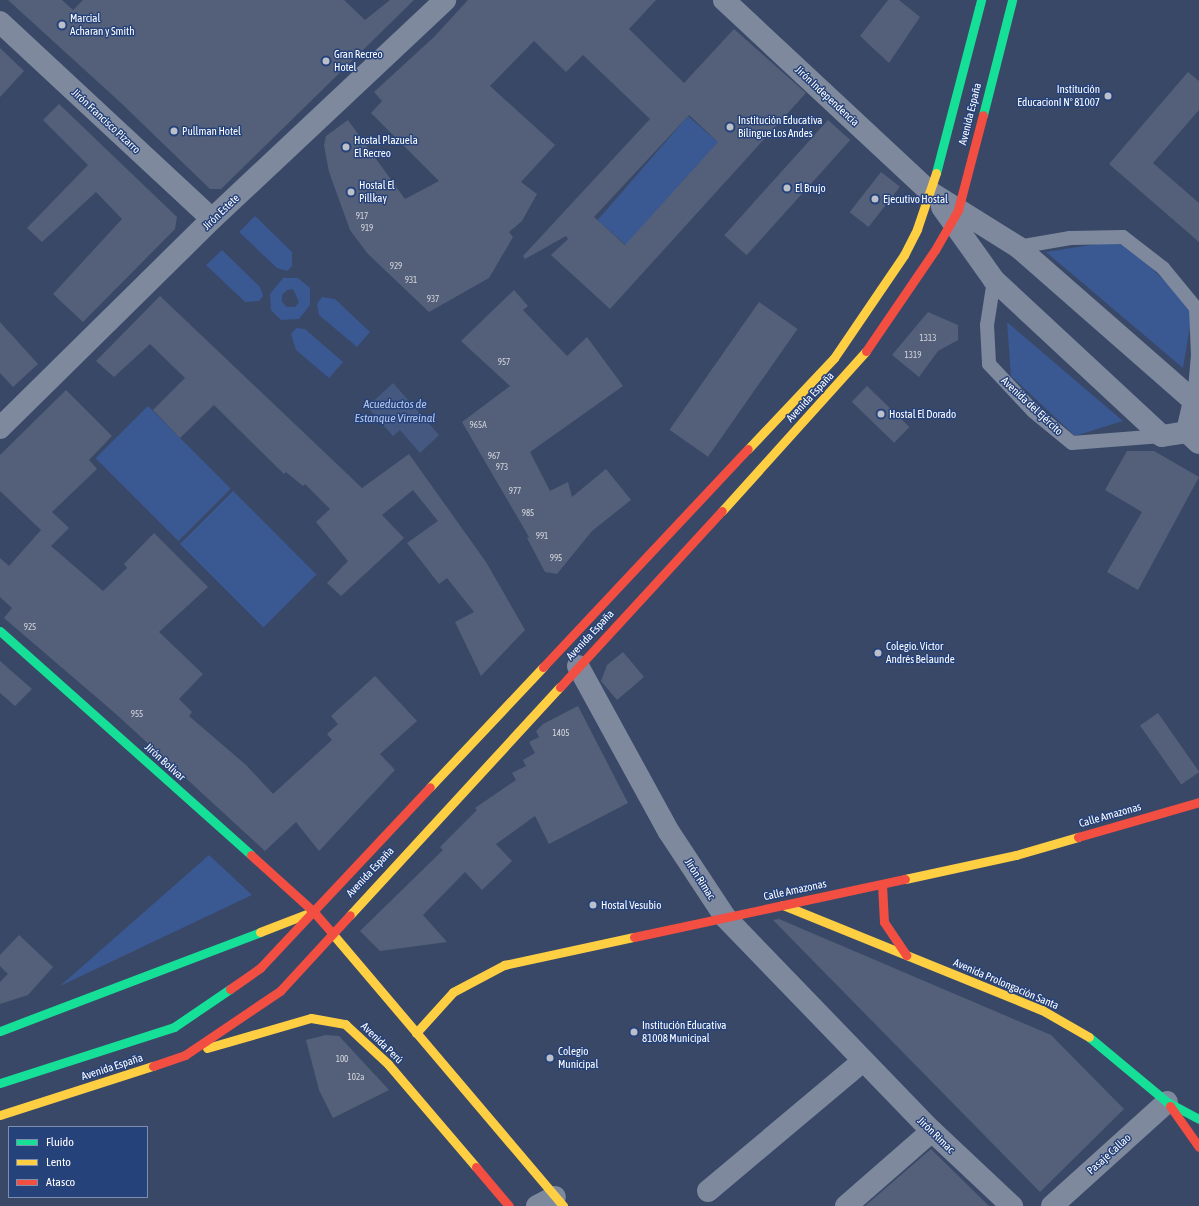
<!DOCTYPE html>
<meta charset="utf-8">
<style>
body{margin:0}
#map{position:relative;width:1199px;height:1206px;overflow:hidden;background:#394867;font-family:"Asap Condensed",sans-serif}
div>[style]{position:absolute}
.green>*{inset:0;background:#3a5891;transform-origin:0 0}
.water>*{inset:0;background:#445880}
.building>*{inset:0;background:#546079;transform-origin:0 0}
.lane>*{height:14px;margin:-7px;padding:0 7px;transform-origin:7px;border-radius:7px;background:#7e899e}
.street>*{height:22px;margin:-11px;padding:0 11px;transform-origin:11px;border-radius:11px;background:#7e899e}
.fast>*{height:9px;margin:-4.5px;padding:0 4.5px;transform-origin:4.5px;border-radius:4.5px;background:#16e098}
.slow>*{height:9px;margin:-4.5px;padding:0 4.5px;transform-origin:4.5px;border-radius:4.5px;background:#ffcf43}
.jam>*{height:9px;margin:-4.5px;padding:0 4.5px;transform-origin:4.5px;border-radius:4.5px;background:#f24e42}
.dots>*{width:11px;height:11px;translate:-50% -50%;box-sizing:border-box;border:2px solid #26427a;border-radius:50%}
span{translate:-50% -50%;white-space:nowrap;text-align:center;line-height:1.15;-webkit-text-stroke:3px #26427a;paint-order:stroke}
.number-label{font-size:9px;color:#d4d7de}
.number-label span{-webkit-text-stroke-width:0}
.poi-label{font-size:11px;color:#fff}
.left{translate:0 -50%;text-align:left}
.right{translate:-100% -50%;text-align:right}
.street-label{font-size:11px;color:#fff}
.water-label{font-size:12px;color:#b5c8eb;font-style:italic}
.legend{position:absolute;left:8px;top:1126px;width:140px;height:72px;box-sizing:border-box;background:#26427a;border:1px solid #7d8eaf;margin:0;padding:5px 7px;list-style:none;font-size:12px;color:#fff}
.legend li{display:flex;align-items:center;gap:8px;height:20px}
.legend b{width:20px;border:1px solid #7d8eaf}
</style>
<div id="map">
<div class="green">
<div style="left:688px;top:116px;width:40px;height:138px;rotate:41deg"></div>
<div style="clip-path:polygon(255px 216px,292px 252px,292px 266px,287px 271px,277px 268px,239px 232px)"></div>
<div style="clip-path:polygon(1122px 240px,1193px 308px,1183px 368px,1046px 252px)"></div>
<div style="clip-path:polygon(222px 250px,260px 287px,263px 296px,259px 301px,245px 302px,206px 265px)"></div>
<div style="clip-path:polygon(evenodd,283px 278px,298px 278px,310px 288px,310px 305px,299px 319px,281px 320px,271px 310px,270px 294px,283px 278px,293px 289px,299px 302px,295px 307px,287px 307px,282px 302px,282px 295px,287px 290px,293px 289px)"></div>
<div style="clip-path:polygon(322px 297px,335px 299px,370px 332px,357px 347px,319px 315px,317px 304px)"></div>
<div style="clip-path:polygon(1007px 322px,1123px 421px,1075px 436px,1011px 376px)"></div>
<div style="clip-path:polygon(296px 328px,305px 329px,343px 362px,329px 378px,296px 350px,291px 334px)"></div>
<div style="left:148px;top:406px;width:117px;height:74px;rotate:45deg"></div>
<div style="left:233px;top:491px;width:118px;height:75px;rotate:45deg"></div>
<div style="clip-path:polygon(209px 855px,252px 895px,60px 986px)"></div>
</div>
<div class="water">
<div style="clip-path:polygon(393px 383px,439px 435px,420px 453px,400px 430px,393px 436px,367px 407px)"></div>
</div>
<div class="building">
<div style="clip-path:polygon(8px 0,62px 0,73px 10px,83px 0,344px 0,365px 20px,390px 0,414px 0,221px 189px,210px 189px,121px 103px)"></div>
<div style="clip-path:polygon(evenodd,468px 0,656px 0,629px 29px,684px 83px,734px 29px,806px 93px,610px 309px,551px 255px,568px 239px,566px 236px,525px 259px,523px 256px,650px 119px,583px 55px,566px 72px,534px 41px,490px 86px,555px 145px,521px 182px,537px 194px,522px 221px,509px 232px,513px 237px,489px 278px,429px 312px,367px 253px,350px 230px,329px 172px,324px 145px,326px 136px,348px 120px,405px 199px,439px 181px,371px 113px,382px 101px,374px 92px,434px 37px,468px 0,689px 115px,718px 142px,625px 245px,594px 217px,689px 115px)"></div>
<div style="clip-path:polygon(888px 0,899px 0,920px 17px,889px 63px,860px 36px)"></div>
<div style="clip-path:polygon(0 48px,24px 71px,0 97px)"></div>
<div style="clip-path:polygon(1188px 72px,1199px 81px,1199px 110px,1153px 163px,1199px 203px,1199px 242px,1109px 164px)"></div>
<div style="clip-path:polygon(59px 104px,177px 217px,175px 229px,83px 322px,53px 294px,122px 219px,96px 192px,42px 242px,27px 228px,88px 165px,43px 120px)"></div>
<div style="left:828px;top:120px;width:30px;height:155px;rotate:42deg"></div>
<div style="left:881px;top:172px;width:24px;height:51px;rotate:38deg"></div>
<div style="clip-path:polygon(514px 290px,528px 306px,523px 310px,567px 356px,587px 337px,623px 386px,530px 452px,550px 491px,568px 482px,572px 497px,606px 469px,631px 500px,592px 531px,557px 574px,545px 572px,527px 538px,529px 537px,462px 422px,510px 386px,461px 341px)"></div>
<div style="clip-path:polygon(160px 296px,362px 488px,409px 454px,486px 562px,525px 630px,481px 676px,455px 622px,474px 612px,447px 578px,439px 584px,407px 543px,438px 521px,413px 490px,382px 515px,404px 538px,341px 596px,327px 583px,348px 561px,316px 522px,330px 509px,305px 484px,303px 486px,286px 472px,284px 474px,214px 405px,180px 438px,153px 410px,185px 378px,150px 344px,114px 377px,96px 361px)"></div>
<div style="left:759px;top:302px;width:47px;height:156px;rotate:35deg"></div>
<div style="clip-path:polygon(928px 312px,958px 325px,958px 340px,938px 351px,919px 377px,892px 355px)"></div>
<div style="clip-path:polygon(0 322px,38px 364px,13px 387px,0 373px)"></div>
<div style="left:867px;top:386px;width:59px;height:22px;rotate:44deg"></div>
<div style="clip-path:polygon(66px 390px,112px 436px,89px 460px,97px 469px,52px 512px,69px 528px,51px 546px,103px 591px,127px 568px,124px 564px,154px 533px,208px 587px,159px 632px,203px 674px,179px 699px,192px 712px,189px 716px,246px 765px,273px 794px,332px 740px,327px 734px,338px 724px,331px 716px,375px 676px,417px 721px,380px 754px,395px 770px,319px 851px,296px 822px,265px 851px,116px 714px,4px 618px,12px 608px,0 597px,0 558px,9px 566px,41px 530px,0 491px,0 455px)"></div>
<div style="clip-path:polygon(1127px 451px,1154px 451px,1199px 477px,1138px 590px,1107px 572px,1142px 512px,1105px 490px)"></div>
<div style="clip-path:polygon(623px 652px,644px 677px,617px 700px,601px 681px,607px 665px)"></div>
<div style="clip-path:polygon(0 661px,32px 689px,15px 706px,0 693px)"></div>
<div style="clip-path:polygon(578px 706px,628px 803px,549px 844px,535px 816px,496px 844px,512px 861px,482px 890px,465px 872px,423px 915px,447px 942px,380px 951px,360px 931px,443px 850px,440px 847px,477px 810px,475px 808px,516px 780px,512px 773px,526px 766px,523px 760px,535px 753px,529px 742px,539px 737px,536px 731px,543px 724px)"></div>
<div style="left:1158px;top:713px;width:72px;height:22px;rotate:55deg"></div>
<div style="clip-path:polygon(779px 919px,1051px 1035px,1124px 1109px,1040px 1192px,773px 920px)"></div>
<div style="clip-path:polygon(19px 935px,53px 967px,28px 995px,0 1004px,0 982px,8px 974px,0 966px,0 955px)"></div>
<div style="clip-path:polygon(326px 1035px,339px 1036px,389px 1090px,333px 1118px,319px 1090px,306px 1040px)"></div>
<div style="clip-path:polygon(931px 1149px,989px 1206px,865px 1206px)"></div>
</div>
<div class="lane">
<div style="left:1018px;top:247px;width:53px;rotate:-9.8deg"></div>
<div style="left:1070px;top:238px;width:53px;rotate:-1.1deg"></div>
<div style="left:1123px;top:237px;width:51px;rotate:37.8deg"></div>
<div style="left:1163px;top:268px;width:52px;rotate:50.5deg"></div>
<div style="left:1196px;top:308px;width:47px;rotate:87.6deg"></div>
<div style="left:1198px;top:355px;width:46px;rotate:95deg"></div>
<div style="left:994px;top:280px;width:46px;rotate:98.8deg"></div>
<div style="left:987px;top:325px;width:39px;rotate:87deg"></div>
<div style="left:989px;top:364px;width:64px;rotate:46.9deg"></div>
<div style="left:1033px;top:411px;width:50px;rotate:39.4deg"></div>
<div style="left:1072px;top:443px;width:90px;rotate:-4.4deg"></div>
</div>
<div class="street">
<div style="left:724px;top:0;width:282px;rotate:43deg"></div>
<div style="left:930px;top:192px;width:104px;rotate:32deg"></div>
<div style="left:1018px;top:247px;width:234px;rotate:41.2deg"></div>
<div style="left:1194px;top:401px;width:32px;rotate:103deg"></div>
<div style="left:0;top:22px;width:289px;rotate:42.9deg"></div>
<div style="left:942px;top:207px;width:90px;rotate:54.5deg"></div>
<div style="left:994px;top:280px;width:229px;rotate:42.9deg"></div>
<div style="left:1162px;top:436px;width:25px;rotate:-9deg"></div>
<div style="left:1187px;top:432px;width:16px;rotate:43deg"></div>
<div style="left:0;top:428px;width:298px;rotate:-44.6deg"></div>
<div style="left:212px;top:219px;width:320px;rotate:-43.2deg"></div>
<div style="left:578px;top:666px;width:189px;rotate:61.3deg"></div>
<div style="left:669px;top:832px;width:102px;rotate:56.6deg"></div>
<div style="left:725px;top:917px;width:298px;rotate:46deg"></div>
<div style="left:932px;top:1131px;width:110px;rotate:43.2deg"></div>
<div style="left:708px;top:1191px;width:202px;rotate:-40deg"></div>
<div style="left:537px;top:1206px;width:20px;rotate:-27deg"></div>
<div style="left:846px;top:1206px;width:114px;rotate:-41.1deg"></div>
<div style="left:1052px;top:1206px;width:155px;rotate:-42.1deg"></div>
</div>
<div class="fast">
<div style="left:983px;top:115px;width:119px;rotate:-75.8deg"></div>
<div style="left:936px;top:173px;width:179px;rotate:-75.4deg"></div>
<div style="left:0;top:631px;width:336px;rotate:41.7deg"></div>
<div style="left:0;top:1031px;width:278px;rotate:-20.8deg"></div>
<div style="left:1089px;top:1037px;width:102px;rotate:39.8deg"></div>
<div style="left:1167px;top:1102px;width:36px;rotate:28deg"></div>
<div style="left:0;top:1083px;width:183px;rotate:-17.8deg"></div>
<div style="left:174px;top:1027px;width:68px;rotate:-34.2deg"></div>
</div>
<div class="slow">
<div style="left:748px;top:449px;width:125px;rotate:-46.6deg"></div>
<div style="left:834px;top:358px;width:125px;rotate:-55.8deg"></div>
<div style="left:904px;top:255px;width:29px;rotate:-63deg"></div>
<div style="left:917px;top:229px;width:59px;rotate:-71.3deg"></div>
<div style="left:722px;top:511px;width:215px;rotate:-48deg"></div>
<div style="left:430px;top:787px;width:165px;rotate:-46.7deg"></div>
<div style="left:905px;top:879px;width:114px;rotate:-12.2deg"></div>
<div style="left:1016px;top:855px;width:65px;rotate:-16.2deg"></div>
<div style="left:783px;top:905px;width:279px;rotate:22.1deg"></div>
<div style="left:1042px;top:1010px;width:54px;rotate:29.9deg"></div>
<div style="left:350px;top:915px;width:310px;rotate:-47.4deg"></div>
<div style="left:260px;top:932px;width:53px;rotate:-21.2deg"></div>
<div style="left:331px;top:932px;width:359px;rotate:49.7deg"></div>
<div style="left:416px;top:1033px;width:55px;rotate:-47.9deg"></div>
<div style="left:453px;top:992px;width:58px;rotate:-27.9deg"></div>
<div style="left:504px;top:965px;width:133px;rotate:-12.2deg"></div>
<div style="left:207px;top:1048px;width:108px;rotate:-16.1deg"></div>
<div style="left:311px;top:1018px;width:35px;rotate:10deg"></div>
<div style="left:345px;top:1024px;width:59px;rotate:42.9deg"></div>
<div style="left:388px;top:1064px;width:135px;rotate:49.5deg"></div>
<div style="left:0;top:1115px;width:161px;rotate:-17.8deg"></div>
</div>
<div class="jam">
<div style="left:866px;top:351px;width:122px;rotate:-55.7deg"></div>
<div style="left:935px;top:250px;width:46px;rotate:-60.1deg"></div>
<div style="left:958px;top:210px;width:98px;rotate:-75.3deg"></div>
<div style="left:543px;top:667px;width:299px;rotate:-46.8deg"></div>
<div style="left:560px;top:687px;width:239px;rotate:-47.4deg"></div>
<div style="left:1078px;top:837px;width:126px;rotate:-16.1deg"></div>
<div style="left:251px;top:855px;width:84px;rotate:42.1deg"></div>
<div style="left:313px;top:911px;width:28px;rotate:49deg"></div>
<div style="left:882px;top:884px;width:38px;rotate:87deg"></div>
<div style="left:884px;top:922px;width:40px;rotate:56deg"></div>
<div style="left:634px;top:937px;width:277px;rotate:-12.1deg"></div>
<div style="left:230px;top:989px;width:37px;rotate:-35deg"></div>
<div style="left:260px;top:968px;width:248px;rotate:-46.8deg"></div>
<div style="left:153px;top:1066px;width:34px;rotate:-19deg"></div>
<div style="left:185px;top:1055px;width:115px;rotate:-34deg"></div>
<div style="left:280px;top:991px;width:103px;rotate:-47.4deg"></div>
<div style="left:1170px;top:1106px;width:50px;rotate:54.7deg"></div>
<div style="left:476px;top:1167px;width:51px;rotate:49.8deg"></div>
</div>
<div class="dots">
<div style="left:62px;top:25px;background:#babfca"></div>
<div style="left:326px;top:61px;background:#babfca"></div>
<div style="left:1108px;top:96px;background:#babfca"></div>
<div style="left:730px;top:127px;background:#babfca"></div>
<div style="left:174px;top:131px;background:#babfca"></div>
<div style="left:346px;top:147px;background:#babfca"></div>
<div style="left:787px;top:188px;background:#babfca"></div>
<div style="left:351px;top:192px;background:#babfca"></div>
<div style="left:875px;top:199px;background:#babfca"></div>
<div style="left:881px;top:414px;background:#babfca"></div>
<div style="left:878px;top:653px;background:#babfca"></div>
<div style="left:593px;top:905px;background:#babfca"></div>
<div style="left:634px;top:1032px;background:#babfca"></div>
<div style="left:550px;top:1058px;background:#babfca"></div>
</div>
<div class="number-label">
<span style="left:362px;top:216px">917</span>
<span style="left:367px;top:228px">919</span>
<span style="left:396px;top:266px">929</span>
<span style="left:411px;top:280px">931</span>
<span style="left:433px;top:299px">937</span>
<span style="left:928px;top:338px">1313</span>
<span style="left:913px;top:355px">1319</span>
<span style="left:504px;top:362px">957</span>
<span style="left:478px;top:425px">965A</span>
<span style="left:494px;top:456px">967</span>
<span style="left:502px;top:467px">973</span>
<span style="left:515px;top:491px">977</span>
<span style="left:528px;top:513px">985</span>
<span style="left:542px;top:536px">991</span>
<span style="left:556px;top:558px">995</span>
<span style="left:30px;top:627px">925</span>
<span style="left:137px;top:714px">955</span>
<span style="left:561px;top:733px">1405</span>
<span style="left:342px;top:1059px">100</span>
<span style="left:356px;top:1077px">102a</span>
</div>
<div class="poi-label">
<span class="left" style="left:70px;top:25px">Marcial<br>Acharan y Smith</span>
<span class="left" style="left:334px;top:61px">Gran Recreo<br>Hotel</span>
<span class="right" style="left:1100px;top:96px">Institución<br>EducacionI Nº 81007</span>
<span class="left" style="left:738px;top:127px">Institución Educativa<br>Bilingue Los Andes</span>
<span class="left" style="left:182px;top:131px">Pullman Hotel</span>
<span class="left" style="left:354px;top:147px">Hostal Plazuela<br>El Recreo</span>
<span class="left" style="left:359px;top:192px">Hostal El<br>Pillkay</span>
<span class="left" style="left:795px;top:188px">El Brujo</span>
<span class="left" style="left:883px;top:199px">Ejecutivo Hostal</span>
<span class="left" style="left:889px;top:414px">Hostal El Dorado</span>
<span class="left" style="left:886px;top:653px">Colegio. Víctor<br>Andrés Belaunde</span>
<span class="left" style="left:601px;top:905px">Hostal Vesubio</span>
<span class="left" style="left:642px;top:1032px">Institución Educativa<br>81008 Municipal</span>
<span class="left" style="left:558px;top:1058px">Colegio<br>Municipal</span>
</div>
<div class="street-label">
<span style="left:827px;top:96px;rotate:43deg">Jirón Independencia</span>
<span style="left:970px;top:114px;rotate:-76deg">Avenida España</span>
<span style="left:106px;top:121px;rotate:43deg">Jirón Francisco Pizarro</span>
<span style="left:221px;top:212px;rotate:-44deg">Jirón Estete</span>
<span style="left:810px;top:397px;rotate:-47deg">Avenida España</span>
<span style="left:1032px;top:406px;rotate:43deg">Avenida del Ejército</span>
<span style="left:590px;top:635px;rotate:-47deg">Avenida España</span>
<span style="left:165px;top:762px;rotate:42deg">Jirón Bolívar</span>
<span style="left:1110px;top:815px;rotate:-16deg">Calle Amazonas</span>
<span style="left:370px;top:872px;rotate:-47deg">Avenida España</span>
<span style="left:700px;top:879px;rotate:57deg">Jirón Rimac</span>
<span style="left:795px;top:890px;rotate:-12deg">Calle Amazonas</span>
<span style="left:1006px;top:984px;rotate:23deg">Avenida Prolongación Santa</span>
<span style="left:382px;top:1043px;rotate:44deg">Avenida Perú</span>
<span style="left:112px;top:1067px;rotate:-18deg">Avenida España</span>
<span style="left:936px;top:1135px;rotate:44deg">Jirón Rimac</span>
<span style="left:1109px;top:1154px;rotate:-42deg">Pasaje Callao</span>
</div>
<div class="water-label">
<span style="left:395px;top:412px">Acueductos de<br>Estanque Virreinal</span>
</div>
<ul class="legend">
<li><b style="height:5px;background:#16e098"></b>Fluido</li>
<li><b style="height:5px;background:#ffcf43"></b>Lento</li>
<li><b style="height:5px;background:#f24e42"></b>Atasco</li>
</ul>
</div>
